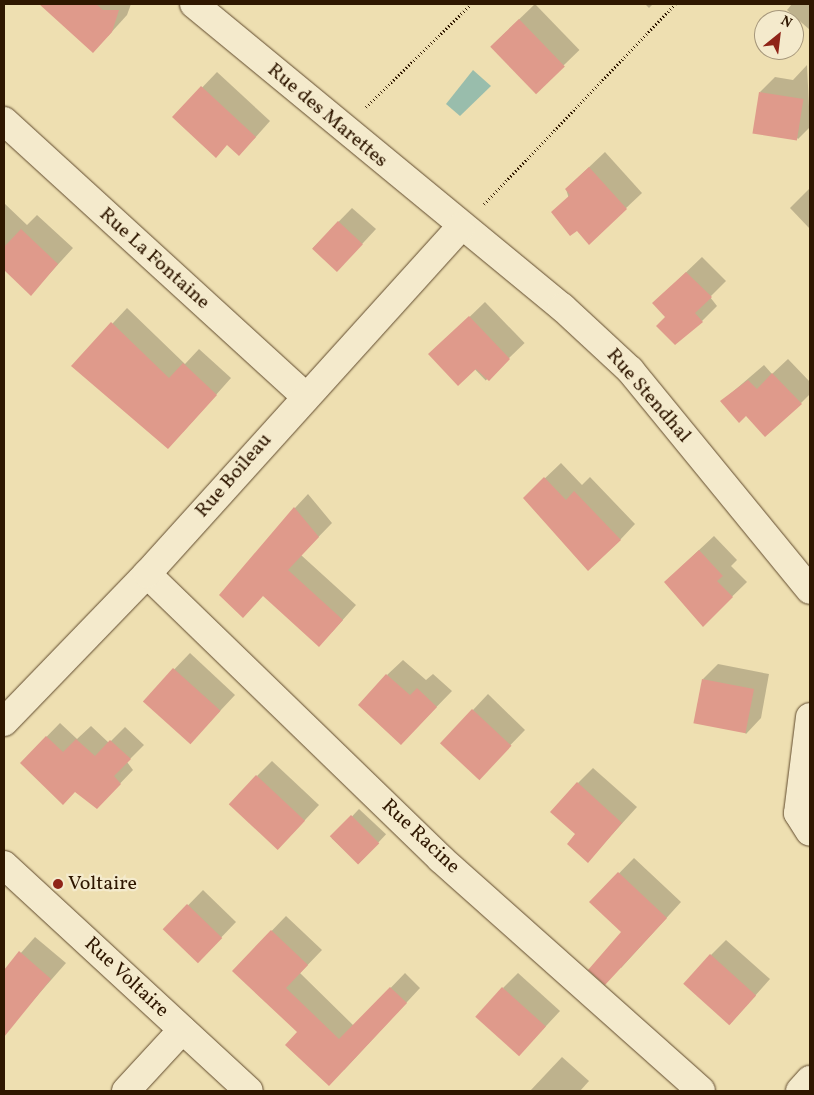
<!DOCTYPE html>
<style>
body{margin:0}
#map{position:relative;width:814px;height:1095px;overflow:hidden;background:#eedfb1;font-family:Vollkorn,serif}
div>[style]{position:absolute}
.water>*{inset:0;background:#99bdac}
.shadow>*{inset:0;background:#0003;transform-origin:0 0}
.building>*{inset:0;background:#df9a8b;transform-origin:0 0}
.path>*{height:3px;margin-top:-1.5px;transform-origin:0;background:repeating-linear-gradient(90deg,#2f1700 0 1px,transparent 0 3.5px)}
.roads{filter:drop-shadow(0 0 1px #5f492c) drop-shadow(0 0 1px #5f492c)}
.minor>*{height:28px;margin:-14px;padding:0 14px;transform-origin:14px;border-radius:14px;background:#f4eacc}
.dots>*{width:14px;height:14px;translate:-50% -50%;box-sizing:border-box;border:2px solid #f4eacc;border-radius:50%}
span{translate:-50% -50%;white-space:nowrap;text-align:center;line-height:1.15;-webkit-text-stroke:4.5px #f4eacc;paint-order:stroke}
.street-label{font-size:20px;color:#2f1700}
.poi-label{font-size:20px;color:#2f1700}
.left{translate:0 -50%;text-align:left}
.frame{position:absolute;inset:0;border:5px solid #2f1700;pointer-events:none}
.north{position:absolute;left:754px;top:10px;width:50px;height:50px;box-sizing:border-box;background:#f4eacc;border:1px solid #a5967a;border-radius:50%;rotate:29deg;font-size:14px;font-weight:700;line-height:20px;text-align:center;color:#2f1700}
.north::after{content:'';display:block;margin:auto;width:18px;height:22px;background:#8f2418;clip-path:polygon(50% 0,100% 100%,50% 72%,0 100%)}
</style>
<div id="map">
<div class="water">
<div style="clip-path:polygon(473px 70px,491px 86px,460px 116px,446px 104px)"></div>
</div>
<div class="shadow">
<div style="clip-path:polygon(62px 4px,131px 4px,127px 15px,108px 36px,52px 14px)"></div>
<div style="left:535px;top:4px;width:64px;height:61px;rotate:46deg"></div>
<div style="clip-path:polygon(645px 4px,653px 4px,649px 8px)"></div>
<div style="clip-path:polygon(792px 4px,810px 4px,810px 30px,787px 10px)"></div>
<div style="clip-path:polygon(807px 65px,810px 127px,798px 139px,760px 92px,775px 77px,793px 80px)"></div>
<div style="clip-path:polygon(217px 72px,270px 121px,254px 139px,228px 144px,174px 117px)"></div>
<div style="clip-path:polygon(605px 152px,642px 193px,589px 243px,578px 229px,566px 189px)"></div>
<div style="clip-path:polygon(810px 188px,810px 229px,790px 208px)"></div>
<div style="clip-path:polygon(4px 203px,27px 225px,37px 215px,73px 248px,31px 294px,4px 268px)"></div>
<div style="clip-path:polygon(352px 208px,376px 229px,351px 256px,313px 248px)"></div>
<div style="clip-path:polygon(702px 257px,726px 281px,710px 297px,717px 306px,702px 321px,654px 303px)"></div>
<div style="left:485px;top:302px;width:57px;height:54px;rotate:46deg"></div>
<div style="clip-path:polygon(127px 308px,185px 364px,199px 349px,231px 378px,183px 432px,73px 366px)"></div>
<div style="clip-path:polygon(788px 359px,810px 382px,810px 394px,801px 403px,746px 415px,722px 401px,764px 365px,772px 374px)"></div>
<div style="clip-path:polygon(561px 463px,582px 485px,590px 477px,635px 524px,620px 540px,540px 483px)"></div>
<div style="clip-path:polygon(308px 494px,332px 523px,301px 555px,356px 605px,332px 632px,264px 595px,295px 508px)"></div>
<div style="clip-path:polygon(714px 536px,737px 560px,731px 566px,747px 582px,703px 625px,665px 582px)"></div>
<div style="clip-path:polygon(190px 653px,235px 695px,204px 728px,144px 701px)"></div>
<div style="clip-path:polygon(403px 660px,426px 680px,433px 674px,452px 691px,416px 728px,387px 675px)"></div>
<div style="clip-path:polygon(718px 664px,769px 674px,761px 718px,746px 734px,703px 679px)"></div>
<div style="clip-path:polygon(488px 694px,525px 730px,494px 762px,442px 743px)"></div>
<div style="clip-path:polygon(60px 723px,77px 739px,91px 726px,109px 743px,125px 727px,144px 745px,127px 762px,133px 770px,110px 794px,76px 791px,21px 763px)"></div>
<div style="clip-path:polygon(272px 761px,319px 805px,292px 834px,257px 776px)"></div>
<div style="clip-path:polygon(593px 768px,637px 807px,588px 861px,576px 834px,578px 783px)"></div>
<div style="left:359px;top:809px;width:37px;height:40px;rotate:43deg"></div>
<div style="clip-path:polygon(634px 858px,681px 902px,621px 968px,622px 932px,591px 902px)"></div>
<div style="clip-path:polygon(203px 890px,236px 922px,213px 946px,165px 929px)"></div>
<div style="clip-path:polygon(286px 916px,322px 950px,300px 973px,354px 1026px,405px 973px,420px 988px,344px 1070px,233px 971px)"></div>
<div style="clip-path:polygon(35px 937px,66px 963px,15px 1021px,4px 1012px,4px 972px)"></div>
<div style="clip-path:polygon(726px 940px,770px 979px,730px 1024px,711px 955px)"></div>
<div style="clip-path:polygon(518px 973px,560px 1011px,534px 1039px,503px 988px)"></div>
<div style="clip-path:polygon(562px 1057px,589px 1081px,580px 1091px,530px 1091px)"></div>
</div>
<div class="building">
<div style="clip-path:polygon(39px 4px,96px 4px,103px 10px,119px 10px,112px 32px,93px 53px)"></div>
<div style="left:519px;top:19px;width:66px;height:40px;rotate:46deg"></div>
<div style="clip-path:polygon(201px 86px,256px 137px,239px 156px,227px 145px,216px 158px,172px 117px)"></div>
<div style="left:759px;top:92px;width:45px;height:42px;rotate:9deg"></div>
<div style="clip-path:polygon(589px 167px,627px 209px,589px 245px,577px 231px,570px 236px,551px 212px,570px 195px,565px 189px)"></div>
<div style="left:338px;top:221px;width:34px;height:38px;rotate:43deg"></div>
<div style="clip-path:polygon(21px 229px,58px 264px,31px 296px,4px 270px,4px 247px)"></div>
<div style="clip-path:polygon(686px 272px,712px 297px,695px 313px,703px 322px,675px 345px,656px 326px,665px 317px,652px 303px)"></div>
<div style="clip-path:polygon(469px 316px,510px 359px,489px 381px,476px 369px,458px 386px,428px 354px)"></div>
<div style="clip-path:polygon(111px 322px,169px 378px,183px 363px,217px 395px,168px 449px,71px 366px)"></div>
<div style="clip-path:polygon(772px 373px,802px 404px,765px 437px,746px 416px,739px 423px,720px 401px,748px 380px,757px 389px)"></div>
<div style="clip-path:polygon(544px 477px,566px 500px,574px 491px,621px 540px,588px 571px,523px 498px)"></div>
<div style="clip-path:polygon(294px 507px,319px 537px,288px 570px,343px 620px,319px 647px,263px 596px,243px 618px,219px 595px)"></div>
<div style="clip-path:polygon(699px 550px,723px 576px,717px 581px,733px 597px,703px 627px,664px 582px)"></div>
<div style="left:173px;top:668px;width:64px;height:45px;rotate:42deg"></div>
<div style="clip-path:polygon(386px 674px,410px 695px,417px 688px,437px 707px,401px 745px,358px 705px)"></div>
<div style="left:702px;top:679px;width:53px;height:45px;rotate:11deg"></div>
<div style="left:472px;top:709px;width:54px;height:47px;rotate:43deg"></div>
<div style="clip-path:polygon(46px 736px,63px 752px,76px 739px,95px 756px,110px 740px,131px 759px,114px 776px,121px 784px,97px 809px,75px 792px,63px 805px,20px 763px)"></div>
<div style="left:256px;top:775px;width:67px;height:40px;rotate:43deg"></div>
<div style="clip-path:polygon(577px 782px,622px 823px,588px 863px,567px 844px,575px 834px,550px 812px)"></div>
<div style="left:351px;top:815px;width:40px;height:30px;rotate:45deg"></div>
<div style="clip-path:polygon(618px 872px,667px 918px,605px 985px,588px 970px,621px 932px,589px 902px)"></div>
<div style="left:187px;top:904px;width:49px;height:35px;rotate:44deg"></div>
<div style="clip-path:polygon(271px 930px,308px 965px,286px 988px,339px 1039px,390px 987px,407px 1003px,329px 1086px,285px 1045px,297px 1032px,232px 971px)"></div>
<div style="clip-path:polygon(19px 951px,51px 979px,4px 1037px,4px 970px)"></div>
<div style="left:710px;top:954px;width:62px;height:40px;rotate:42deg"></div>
<div style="left:502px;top:987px;width:59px;height:40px;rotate:42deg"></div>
</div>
<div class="path">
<div style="left:366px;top:107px;width:147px;rotate:-44.4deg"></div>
<div style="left:484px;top:204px;width:277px;rotate:-46.3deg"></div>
</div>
<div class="roads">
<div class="minor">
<div style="left:194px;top:4px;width:477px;rotate:39.5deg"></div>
<div style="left:562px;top:307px;width:93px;rotate:42.8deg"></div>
<div style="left:630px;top:370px;width:284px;rotate:50.7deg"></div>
<div style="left:4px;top:121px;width:408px;rotate:42.4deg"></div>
<div style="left:147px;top:574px;width:409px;rotate:44.1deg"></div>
<div style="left:441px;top:859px;width:348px;rotate:41.7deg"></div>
<div style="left:810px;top:717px;width:97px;rotate:97.1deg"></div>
<div style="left:798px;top:813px;width:22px;rotate:58deg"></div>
<div style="left:4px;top:722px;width:206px;rotate:-46deg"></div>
<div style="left:147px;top:574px;width:468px;rotate:-47.9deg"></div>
<div style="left:4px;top:865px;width:333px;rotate:42.7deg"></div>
<div style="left:126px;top:1091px;width:83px;rotate:-47.4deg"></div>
<div style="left:800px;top:1091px;width:15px;rotate:-48deg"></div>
</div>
</div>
<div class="dots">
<div style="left:58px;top:884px;background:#8f2418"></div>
</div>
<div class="street-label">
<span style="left:327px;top:116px;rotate:40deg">Rue des Marettes</span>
<span style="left:154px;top:259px;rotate:42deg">Rue La Fontaine</span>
<span style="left:648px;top:396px;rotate:49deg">Rue Stendhal</span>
<span style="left:234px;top:476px;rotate:-49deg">Rue Boileau</span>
<span style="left:420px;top:837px;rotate:43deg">Rue Racine</span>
<span style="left:126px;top:978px;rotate:43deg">Rue Voltaire</span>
</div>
<div class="poi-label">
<span class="left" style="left:68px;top:884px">Voltaire</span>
</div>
<div class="frame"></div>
<div class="north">N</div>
</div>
